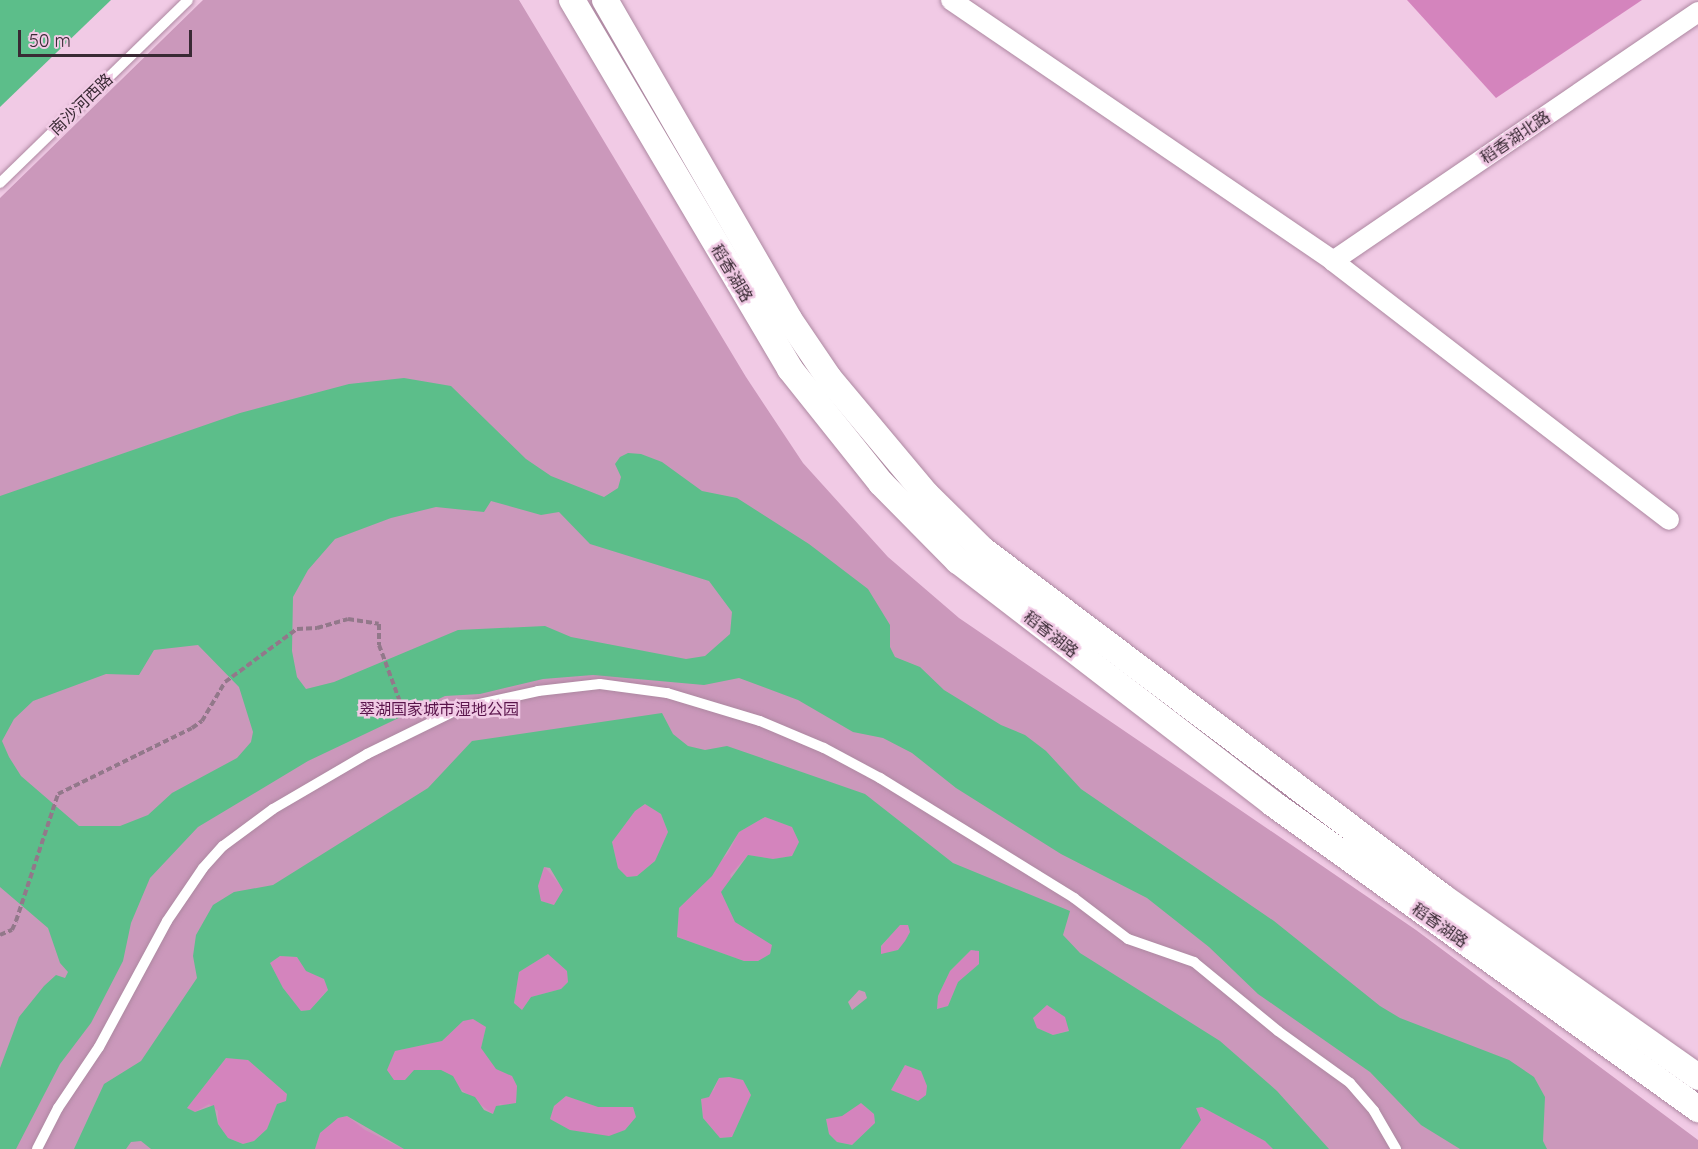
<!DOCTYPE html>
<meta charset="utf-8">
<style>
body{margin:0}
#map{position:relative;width:1698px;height:1149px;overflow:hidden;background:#f1cae5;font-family:Quicksand,"Noto Sans SC",sans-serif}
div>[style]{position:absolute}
.green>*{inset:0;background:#cb98bb}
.forest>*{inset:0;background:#d484bd}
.water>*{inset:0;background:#5cbe8a}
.path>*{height:4px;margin-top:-2px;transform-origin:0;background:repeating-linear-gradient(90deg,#92788a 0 6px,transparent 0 9px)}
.roads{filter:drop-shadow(0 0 2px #ad88a1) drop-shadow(0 0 2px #ad88a1)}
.service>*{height:10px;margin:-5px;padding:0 5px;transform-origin:5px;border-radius:5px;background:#fff}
.minor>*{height:20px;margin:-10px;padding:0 10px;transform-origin:10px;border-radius:10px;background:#fff}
.tertiary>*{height:26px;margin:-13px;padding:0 13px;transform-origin:13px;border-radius:13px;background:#fff}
span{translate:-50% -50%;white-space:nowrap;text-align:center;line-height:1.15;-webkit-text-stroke:5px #f1cae5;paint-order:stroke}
.street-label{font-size:16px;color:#392a34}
.park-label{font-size:16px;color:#5a144b}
.scale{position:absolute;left:18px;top:30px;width:174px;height:27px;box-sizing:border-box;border:3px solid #392a34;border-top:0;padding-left:8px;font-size:18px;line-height:21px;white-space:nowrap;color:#392a34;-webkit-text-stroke:4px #f1cae5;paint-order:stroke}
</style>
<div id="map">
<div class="green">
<div style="clip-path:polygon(203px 0,519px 0,746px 377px,803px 463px,888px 557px,959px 618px,1416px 930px,1698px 1140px,1698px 1149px,0 1149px,0 198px)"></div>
</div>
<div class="forest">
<div style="clip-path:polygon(1407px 0,1642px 0,1496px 98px)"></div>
<div style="clip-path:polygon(645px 804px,661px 814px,668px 832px,655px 861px,637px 876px,627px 877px,618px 868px,612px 842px,635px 811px)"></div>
<div style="clip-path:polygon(765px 817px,792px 827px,799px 842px,792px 856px,773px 859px,748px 855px,730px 875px,750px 932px,766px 938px,772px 945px,770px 954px,758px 961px,744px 961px,677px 937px,679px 908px,728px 853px,739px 832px)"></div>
<div style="clip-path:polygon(544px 866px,564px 890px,554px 905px,541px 901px,538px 886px)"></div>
<div style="clip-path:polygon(900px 924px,908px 925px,910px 932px,905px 941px,899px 950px,881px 955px,881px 947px)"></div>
<div style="clip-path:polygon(972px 949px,979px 951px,979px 964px,958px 982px,948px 1006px,937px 1009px,938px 996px,950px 971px)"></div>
<div style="clip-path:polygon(548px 954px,567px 971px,568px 982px,561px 989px,531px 997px,522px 1010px,514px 1003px,519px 972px)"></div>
<div style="clip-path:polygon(280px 956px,297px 957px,307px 971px,324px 979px,328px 989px,310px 1010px,301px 1011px,283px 988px,270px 963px)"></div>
<div style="clip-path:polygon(1047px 1005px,1065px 1017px,1070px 1030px,1053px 1035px,1037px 1028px,1033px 1018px)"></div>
<div style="clip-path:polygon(472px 1018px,486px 1027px,481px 1048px,496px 1068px,512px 1075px,517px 1086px,516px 1103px,510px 1107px,500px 1104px,493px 1114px,454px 1084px,414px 1070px,406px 1080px,394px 1080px,386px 1070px,395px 1051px,442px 1041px,463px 1021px)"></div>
<div style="clip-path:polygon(226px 1058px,248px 1060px,287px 1094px,286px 1101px,277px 1104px,267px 1129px,254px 1141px,243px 1144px,228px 1138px,218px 1124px,218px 1111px,209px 1104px,195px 1112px,187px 1108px)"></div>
<div style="clip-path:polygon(905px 1065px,921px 1071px,927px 1086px,926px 1095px,918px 1101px,891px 1090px)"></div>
<div style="clip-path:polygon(729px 1077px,743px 1080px,751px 1095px,732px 1137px,720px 1138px,703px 1118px,701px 1098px,714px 1090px,719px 1078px)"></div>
<div style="clip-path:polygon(566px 1096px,598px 1107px,633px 1107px,636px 1117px,625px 1130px,609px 1137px,570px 1130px,550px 1119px,554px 1106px)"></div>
<div style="clip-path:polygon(861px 1103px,874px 1114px,875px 1123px,852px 1145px,837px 1142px,829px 1134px,826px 1119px)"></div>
<div style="clip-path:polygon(1202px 1107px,1265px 1141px,1273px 1149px,1180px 1149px,1197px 1115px,1196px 1108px)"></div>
<div style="clip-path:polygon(347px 1116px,365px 1130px,404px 1149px,315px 1149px,320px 1133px,338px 1118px)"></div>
</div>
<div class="water">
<div style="clip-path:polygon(0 0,111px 0,0 107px)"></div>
<div style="clip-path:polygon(evenodd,404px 378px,451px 386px,526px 459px,551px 476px,604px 497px,618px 488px,621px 477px,615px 464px,620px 457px,628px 453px,641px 454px,662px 462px,702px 491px,737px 498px,809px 544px,868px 589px,890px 625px,890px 647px,895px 657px,920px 667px,944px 690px,1001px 725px,1025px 735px,1046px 751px,1081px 789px,1274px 921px,1380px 1006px,1400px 1018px,1509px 1060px,1534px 1077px,1545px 1097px,1543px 1141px,1547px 1149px,1460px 1149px,1421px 1125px,1370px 1072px,1258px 994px,1209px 947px,1147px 898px,1061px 854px,956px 788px,912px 753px,883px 738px,853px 732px,798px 700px,739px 678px,704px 685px,593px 675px,543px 679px,480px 694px,445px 696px,308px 761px,198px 827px,150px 878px,131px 923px,123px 961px,91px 1023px,60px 1064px,16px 1149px,0 1149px,0 1068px,19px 1017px,44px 986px,56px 975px,65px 978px,68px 972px,60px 963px,48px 928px,0 887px,0 496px,240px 413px,349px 384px,404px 378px,491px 501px,541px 515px,559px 512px,590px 544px,709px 581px,732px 612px,730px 634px,705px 656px,686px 659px,571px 637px,545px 626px,458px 630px,334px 682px,306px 689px,297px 677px,292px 651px,293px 597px,308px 570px,335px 539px,391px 518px,436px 507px,484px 512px,491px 501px,404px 378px,198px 645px,239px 687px,253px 732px,251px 742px,237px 758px,172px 793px,148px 815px,120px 826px,79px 826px,21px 776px,9px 757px,2px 741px,14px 719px,33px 701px,106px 674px,139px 675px,154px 650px,198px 645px)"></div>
<div style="clip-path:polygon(evenodd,662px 713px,673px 734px,688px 746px,705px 750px,727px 746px,865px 794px,953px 863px,1070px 911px,1063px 935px,1080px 953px,1220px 1041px,1277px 1091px,1329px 1149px,1273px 1149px,1265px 1141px,1202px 1107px,1196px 1108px,1201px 1120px,1180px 1149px,404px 1149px,347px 1116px,338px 1118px,320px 1133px,315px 1149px,151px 1149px,141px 1141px,131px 1142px,126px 1149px,74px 1149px,104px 1084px,141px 1061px,197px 978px,193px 956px,196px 935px,213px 905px,234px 892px,273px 885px,428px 788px,472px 741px,662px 713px,645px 804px,661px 814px,668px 832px,655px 861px,637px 876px,627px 877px,618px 868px,612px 842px,635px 811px,645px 804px,662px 713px,765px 817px,792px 827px,799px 842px,792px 856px,773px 859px,748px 855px,721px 892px,735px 922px,772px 945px,770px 954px,758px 961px,744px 961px,677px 937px,679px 908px,712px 876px,739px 832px,765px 817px,662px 713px,544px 867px,550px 868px,563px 890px,554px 905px,541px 901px,538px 886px,544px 867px,662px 713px,900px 925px,908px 925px,910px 932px,905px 941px,898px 950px,881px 954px,881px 946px,900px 925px,662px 713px,971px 950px,979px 951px,979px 964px,958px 982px,948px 1006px,937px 1009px,938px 996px,950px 971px,971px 950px,662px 713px,548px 954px,567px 971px,568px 982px,561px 989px,531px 997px,522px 1010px,514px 1003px,519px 972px,548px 954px,662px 713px,280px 956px,297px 957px,306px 971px,324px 979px,328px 990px,310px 1010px,301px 1011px,283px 988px,270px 963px,280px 956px,662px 713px,859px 990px,865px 992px,867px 998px,852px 1010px,848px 1002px,859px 990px,662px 713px,1047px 1005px,1065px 1017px,1069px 1031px,1053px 1035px,1037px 1028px,1033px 1018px,1047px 1005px,662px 713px,473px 1019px,486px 1027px,481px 1048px,496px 1069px,512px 1076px,517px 1086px,516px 1103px,496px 1106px,493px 1114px,484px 1110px,475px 1097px,462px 1092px,453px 1076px,441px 1070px,414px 1070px,405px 1080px,394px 1080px,387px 1070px,395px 1051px,442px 1041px,463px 1021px,473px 1019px,662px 713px,226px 1058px,248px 1060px,287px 1094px,286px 1101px,277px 1104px,267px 1129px,254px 1141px,243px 1144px,228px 1138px,218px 1124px,214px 1105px,195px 1112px,187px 1108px,226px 1058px,662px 713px,905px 1065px,921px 1071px,927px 1086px,926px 1095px,918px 1101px,891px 1090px,905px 1065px,662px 713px,729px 1077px,743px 1080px,751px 1095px,732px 1137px,720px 1138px,703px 1118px,701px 1099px,709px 1097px,719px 1078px,729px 1077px,662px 713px,566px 1096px,598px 1107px,633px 1107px,636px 1117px,625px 1130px,609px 1136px,570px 1130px,550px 1119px,554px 1106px,566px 1096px,662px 713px,861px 1103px,874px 1114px,875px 1123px,852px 1145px,837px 1142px,829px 1134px,826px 1119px,842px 1116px,861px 1103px)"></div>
</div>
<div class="path">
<div style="left:0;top:935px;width:13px;rotate:-23deg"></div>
<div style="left:12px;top:930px;width:10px;rotate:-66deg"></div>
<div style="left:16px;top:921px;width:134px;rotate:-71.7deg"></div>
<div style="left:58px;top:794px;width:149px;rotate:-26.2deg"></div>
<div style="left:192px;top:728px;width:12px;rotate:-35deg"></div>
<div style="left:202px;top:721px;width:45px;rotate:-59.5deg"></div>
<div style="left:225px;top:682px;width:89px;rotate:-36.4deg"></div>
<div style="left:297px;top:629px;width:20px;rotate:-3deg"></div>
<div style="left:317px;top:628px;width:32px;rotate:-16deg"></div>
<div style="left:348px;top:619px;width:31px;rotate:9deg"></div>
<div style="left:379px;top:624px;width:21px;rotate:90deg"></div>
<div style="left:379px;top:645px;width:78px;rotate:69.7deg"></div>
</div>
<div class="roads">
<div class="service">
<div style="left:0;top:183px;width:262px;rotate:-44.2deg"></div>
<div style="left:37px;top:1149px;width:46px;rotate:-62.9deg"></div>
<div style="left:58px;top:1108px;width:73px;rotate:-56.1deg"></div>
<div style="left:99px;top:1047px;width:143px;rotate:-61.6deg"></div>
<div style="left:167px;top:921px;width:64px;rotate:-55.8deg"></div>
<div style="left:203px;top:868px;width:30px;rotate:-48deg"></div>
<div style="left:223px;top:846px;width:62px;rotate:-36.5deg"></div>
<div style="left:273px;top:809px;width:109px;rotate:-30.3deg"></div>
<div style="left:367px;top:754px;width:105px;rotate:-26.1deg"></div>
<div style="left:461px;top:708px;width:79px;rotate:-12.4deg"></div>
<div style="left:538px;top:691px;width:62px;rotate:-6.4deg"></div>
<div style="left:600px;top:684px;width:68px;rotate:7.7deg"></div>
<div style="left:667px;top:693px;width:97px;rotate:16.8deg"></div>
<div style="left:760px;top:721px;width:69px;rotate:22.9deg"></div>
<div style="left:824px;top:748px;width:64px;rotate:28.2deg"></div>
<div style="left:880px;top:778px;width:228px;rotate:31.7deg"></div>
<div style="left:1074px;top:898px;width:68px;rotate:37.2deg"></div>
<div style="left:1128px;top:939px;width:70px;rotate:19.2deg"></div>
<div style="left:1194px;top:962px;width:109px;rotate:39.4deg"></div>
<div style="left:1278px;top:1031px;width:89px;rotate:35.8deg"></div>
<div style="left:1350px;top:1083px;width:37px;rotate:49deg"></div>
<div style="left:1374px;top:1111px;width:44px;rotate:59.9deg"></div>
</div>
<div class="minor">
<div style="left:951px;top:0;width:463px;rotate:34.3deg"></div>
<div style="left:1333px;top:261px;width:424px;rotate:37.6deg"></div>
<div style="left:1333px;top:261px;width:442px;rotate:-34.3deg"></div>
</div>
<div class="tertiary">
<div style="left:572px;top:0;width:429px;rotate:59.4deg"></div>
<div style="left:790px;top:369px;width:146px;rotate:51.4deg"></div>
<div style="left:881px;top:483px;width:110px;rotate:45.4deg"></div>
<div style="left:958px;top:561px;width:396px;rotate:37.6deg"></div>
<div style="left:1272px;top:803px;width:525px;rotate:35.69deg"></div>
<div style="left:605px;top:0;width:368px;rotate:60deg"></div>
<div style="left:789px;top:319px;width:71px;rotate:55.9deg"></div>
<div style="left:829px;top:378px;width:153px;rotate:50.1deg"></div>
<div style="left:927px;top:495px;width:78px;rotate:44.5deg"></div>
<div style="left:983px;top:550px;width:576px;rotate:37.03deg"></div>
<div style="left:1443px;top:897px;width:312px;rotate:35.2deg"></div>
</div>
</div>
<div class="street-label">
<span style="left:81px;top:104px;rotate:-44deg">南沙河西路</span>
<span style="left:1515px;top:137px;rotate:-34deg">稻香湖北路</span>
<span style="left:732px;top:273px;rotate:59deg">稻香湖路</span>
<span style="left:1051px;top:634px;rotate:38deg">稻香湖路</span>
<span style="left:1440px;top:925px;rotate:35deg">稻香湖路</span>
</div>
<div class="park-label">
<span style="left:439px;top:709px">翠湖国家城市湿地公园</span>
</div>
<div class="scale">50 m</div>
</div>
